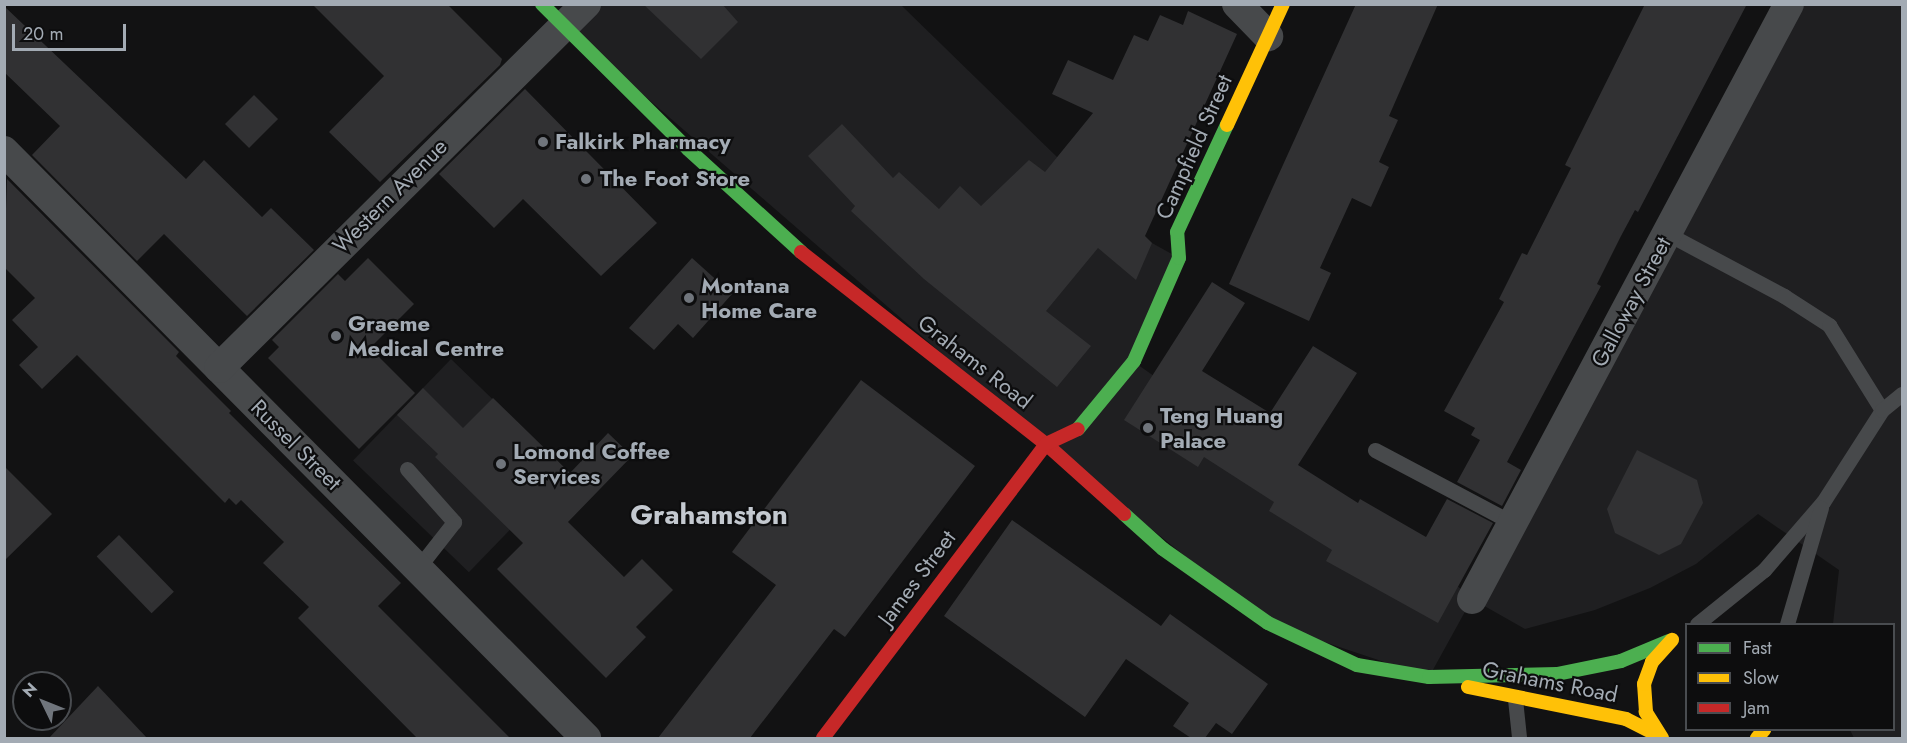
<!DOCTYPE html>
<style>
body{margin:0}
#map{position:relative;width:1907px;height:743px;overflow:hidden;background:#121213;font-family:Jost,sans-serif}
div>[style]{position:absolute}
.built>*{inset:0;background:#1f1f21;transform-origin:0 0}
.building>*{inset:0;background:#313133;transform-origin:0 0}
.lane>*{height:15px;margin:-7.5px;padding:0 7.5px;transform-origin:7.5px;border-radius:7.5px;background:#47494b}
.street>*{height:30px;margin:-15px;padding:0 15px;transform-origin:15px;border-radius:15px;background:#47494b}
.fast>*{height:14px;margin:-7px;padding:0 7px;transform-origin:7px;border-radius:7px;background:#4caf50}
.slow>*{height:14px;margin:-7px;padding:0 7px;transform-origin:7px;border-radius:7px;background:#ffc107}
.jam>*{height:14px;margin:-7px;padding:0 7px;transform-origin:7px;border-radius:7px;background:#c62828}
.dots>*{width:16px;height:16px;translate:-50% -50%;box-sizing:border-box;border:3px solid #0d0d0e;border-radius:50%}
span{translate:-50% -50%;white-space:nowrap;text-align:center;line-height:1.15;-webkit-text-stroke:4.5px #0d0d0e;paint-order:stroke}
.poi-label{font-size:22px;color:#a3abb4;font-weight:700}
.left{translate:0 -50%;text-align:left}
.street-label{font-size:22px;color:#a3abb4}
.district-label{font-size:28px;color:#c4c9d0;font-weight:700}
.frame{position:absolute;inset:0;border:6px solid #a3abb4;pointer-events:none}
.legend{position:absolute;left:1685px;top:623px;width:210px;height:108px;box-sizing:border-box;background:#0d0d0e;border:2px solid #494c50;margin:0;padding:8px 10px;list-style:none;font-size:18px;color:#a3abb4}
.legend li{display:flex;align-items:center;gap:12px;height:30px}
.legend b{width:30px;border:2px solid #494c50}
.north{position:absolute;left:12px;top:671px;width:60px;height:60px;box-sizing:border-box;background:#0d0d0e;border:2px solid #494c50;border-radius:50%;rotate:313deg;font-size:16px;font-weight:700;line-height:24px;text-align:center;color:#a3abb4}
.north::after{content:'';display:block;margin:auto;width:21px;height:27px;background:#70757c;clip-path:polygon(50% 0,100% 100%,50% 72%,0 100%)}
.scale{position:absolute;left:12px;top:24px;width:114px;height:27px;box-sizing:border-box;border:3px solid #a3abb4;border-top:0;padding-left:8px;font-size:18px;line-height:21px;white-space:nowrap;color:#a3abb4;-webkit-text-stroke:4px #0d0d0e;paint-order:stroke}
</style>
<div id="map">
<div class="built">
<div style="clip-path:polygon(586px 5px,901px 5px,1057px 157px,1152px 243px,1179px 258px,1134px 362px,1302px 480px,1410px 544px,1472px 599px,1789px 5px,1902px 5px,1902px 738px,1854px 738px,1850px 730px,1894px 730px,1894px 624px,1833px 624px,1839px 570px,1758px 514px,1696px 564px,1650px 588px,1595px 610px,1525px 629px,1472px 599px,1429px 677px,1268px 623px,1046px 444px,564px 26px)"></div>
<div style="left:451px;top:359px;width:161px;height:141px;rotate:44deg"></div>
</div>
<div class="building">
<div style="clip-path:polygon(312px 4px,447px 4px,502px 59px,500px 65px,380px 182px,329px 132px,384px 76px)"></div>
<div style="clip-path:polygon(643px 4px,722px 4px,738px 22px,701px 59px)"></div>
<div style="clip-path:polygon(1356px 4px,1438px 4px,1389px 116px,1398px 120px,1379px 162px,1389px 167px,1371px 207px,1352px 198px,1320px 268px,1331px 273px,1309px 321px,1229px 284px)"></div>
<div style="clip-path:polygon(1645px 4px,1747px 4px,1638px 212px,1635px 210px,1621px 236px,1597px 284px,1601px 286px,1507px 462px,1521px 470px,1502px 506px,1457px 482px,1480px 440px,1471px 435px,1475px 428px,1444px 411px,1504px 302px,1499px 299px,1522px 253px,1527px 255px,1571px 168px,1565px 165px)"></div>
<div style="clip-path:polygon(4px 6px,186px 179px,204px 160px,262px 217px,271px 208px,314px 250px,247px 316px,164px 234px,137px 261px,32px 155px,60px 126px,4px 72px)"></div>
<div style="clip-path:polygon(1188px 11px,1237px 34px,1145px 236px,1152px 243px,1136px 280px,1098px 248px,1046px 311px,1091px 346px,1057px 387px,924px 279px,851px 211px,855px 206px,808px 156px,842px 124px,893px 178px,899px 172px,939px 209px,960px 186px,981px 206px,1029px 160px,1045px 172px,1093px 113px,1052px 94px,1068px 60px,1113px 80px,1134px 35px,1148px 41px,1160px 15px,1183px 25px)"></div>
<div style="clip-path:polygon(525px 89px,657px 223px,601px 276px,523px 199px,494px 228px,439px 174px)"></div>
<div style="left:254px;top:95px;width:34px;height:41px;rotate:45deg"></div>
<div style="clip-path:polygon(7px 179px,179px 352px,176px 356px,231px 411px,229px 413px,401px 583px,378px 606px,510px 738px,417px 738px,298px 618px,309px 607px,263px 563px,284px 542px,241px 500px,236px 505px,229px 498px,225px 503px,77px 355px,42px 389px,19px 365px,38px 347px,12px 320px,35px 298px,4px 267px)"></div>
<div style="clip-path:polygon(368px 258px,414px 304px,370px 348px,415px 393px,359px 449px,268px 358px,279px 347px,272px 340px,338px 274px,345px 281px)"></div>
<div style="clip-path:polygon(692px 258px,732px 294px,693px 338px,678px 324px,654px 350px,629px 328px)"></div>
<div style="clip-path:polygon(1212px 282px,1245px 303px,1202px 371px,1270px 413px,1313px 346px,1357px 373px,1298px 465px,1358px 503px,1360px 499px,1426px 537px,1447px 499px,1493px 523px,1438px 623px,1326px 561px,1332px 550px,1269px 511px,1274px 502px,1204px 457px,1198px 467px,1124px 420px)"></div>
<div style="clip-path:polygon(861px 380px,975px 466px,845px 637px,834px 629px,750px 738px,658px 738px,776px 585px,732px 552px)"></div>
<div style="clip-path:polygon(423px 388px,463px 428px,493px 398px,570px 473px,608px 433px,632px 456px,568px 522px,624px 577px,642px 559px,673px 590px,636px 627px,646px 637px,606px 678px,497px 569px,523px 543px,435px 457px,438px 454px,397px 415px)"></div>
<div style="clip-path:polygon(1637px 450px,1697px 480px,1703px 503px,1681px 544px,1659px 555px,1615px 533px,1607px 509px)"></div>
<div style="clip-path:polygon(4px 466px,52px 514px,4px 561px)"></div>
<div style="clip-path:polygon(1012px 520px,1161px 626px,1170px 614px,1268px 684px,1232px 734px,1216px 723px,1205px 738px,1191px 738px,1173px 726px,1189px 703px,1126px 659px,1085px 717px,944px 616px)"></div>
<div style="left:119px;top:535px;width:79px;height:31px;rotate:46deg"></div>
<div style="clip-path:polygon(98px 686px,147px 738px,49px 738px)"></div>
</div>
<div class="lane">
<div style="left:1668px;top:234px;width:132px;rotate:28.1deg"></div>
<div style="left:1784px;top:296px;width:54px;rotate:32.8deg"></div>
<div style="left:1829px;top:325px;width:100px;rotate:58.1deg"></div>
<div style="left:1375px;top:450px;width:156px;rotate:27.9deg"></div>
<div style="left:407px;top:469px;width:71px;rotate:48.4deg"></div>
<div style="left:454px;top:522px;width:58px;rotate:128deg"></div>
<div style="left:1697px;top:624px;width:86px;rotate:-38.9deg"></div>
<div style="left:1764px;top:570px;width:90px;rotate:-49.1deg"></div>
<div style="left:1823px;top:502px;width:109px;rotate:-57.3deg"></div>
<div style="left:1882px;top:410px;width:26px;rotate:-39deg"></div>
<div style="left:1787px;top:624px;width:121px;rotate:-73.7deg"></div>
<div style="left:1515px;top:699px;width:39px;rotate:84deg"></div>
</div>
<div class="street">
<div style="left:1237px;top:4px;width:45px;rotate:45.9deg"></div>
<div style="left:4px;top:151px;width:827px;rotate:45.25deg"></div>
<div style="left:219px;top:368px;width:517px;rotate:-44.76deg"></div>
<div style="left:1472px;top:599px;width:674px;rotate:-61.95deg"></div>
</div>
<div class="fast">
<div style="left:542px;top:4px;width:206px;rotate:44.8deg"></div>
<div style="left:688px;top:149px;width:153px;rotate:42.3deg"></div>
<div style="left:1078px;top:429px;width:88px;rotate:-50.5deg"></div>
<div style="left:1134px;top:361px;width:112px;rotate:-66.4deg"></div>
<div style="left:1179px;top:258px;width:26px;rotate:-94deg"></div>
<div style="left:1177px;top:232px;width:118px;rotate:-65deg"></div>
<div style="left:1124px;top:514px;width:52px;rotate:41.9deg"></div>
<div style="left:1163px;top:549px;width:128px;rotate:35.2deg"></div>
<div style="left:1268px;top:623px;width:98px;rotate:25.3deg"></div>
<div style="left:1357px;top:665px;width:73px;rotate:9.5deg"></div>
<div style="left:1429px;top:677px;width:128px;rotate:-1.3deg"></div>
<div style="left:1557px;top:674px;width:65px;rotate:-11.5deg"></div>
<div style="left:1621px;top:661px;width:52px;rotate:-22.6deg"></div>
</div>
<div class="slow">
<div style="left:1227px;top:125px;width:133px;rotate:-65.2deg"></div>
<div style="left:1468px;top:687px;width:161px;rotate:11.4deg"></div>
<div style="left:1626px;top:719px;width:37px;rotate:27deg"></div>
<div style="left:1662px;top:738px;width:31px;rotate:-122deg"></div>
<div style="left:1646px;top:712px;width:28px;rotate:-94deg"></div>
<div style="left:1644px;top:684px;width:23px;rotate:-70deg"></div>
<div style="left:1652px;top:662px;width:30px;rotate:-48deg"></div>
<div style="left:1757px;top:738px;width:11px;rotate:-49deg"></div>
</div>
<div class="jam">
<div style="left:801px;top:252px;width:311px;rotate:38.1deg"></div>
<div style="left:1046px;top:444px;width:105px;rotate:41.9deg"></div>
<div style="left:823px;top:738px;width:369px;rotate:-52.8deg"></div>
<div style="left:1046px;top:444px;width:35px;rotate:-25deg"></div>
</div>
<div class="dots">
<div style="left:543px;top:142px;background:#70757c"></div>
<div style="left:586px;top:179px;background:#70757c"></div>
<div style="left:689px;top:298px;background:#70757c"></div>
<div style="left:336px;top:336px;background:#70757c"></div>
<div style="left:1148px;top:428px;background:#70757c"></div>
<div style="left:501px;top:464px;background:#70757c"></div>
</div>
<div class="poi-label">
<span class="left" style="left:555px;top:142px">Falkirk Pharmacy</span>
<span class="left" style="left:600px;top:179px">The Foot Store</span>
<span class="left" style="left:701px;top:298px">Montana<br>Home Care</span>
<span class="left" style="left:348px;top:336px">Graeme<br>Medical Centre</span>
<span class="left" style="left:1160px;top:428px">Teng Huang<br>Palace</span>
<span class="left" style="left:513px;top:464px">Lomond Coffee<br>Services</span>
</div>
<div class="street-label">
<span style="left:1194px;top:147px;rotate:-66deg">Campfield Street</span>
<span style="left:390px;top:196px;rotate:-45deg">Western Avenue</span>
<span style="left:1631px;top:302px;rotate:-62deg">Galloway Street</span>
<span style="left:975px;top:362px;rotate:38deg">Grahams Road</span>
<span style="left:296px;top:445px;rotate:45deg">Russel Street</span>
<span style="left:917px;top:578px;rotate:-53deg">James Street</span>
<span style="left:1550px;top:682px;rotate:11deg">Grahams Road</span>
</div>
<div class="district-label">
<span style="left:709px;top:515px">Grahamston</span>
</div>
<div class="frame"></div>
<ul class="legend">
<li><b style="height:8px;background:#4caf50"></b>Fast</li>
<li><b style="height:8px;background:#ffc107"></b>Slow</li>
<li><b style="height:8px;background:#c62828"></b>Jam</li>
</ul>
<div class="north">N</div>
<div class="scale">20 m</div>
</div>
